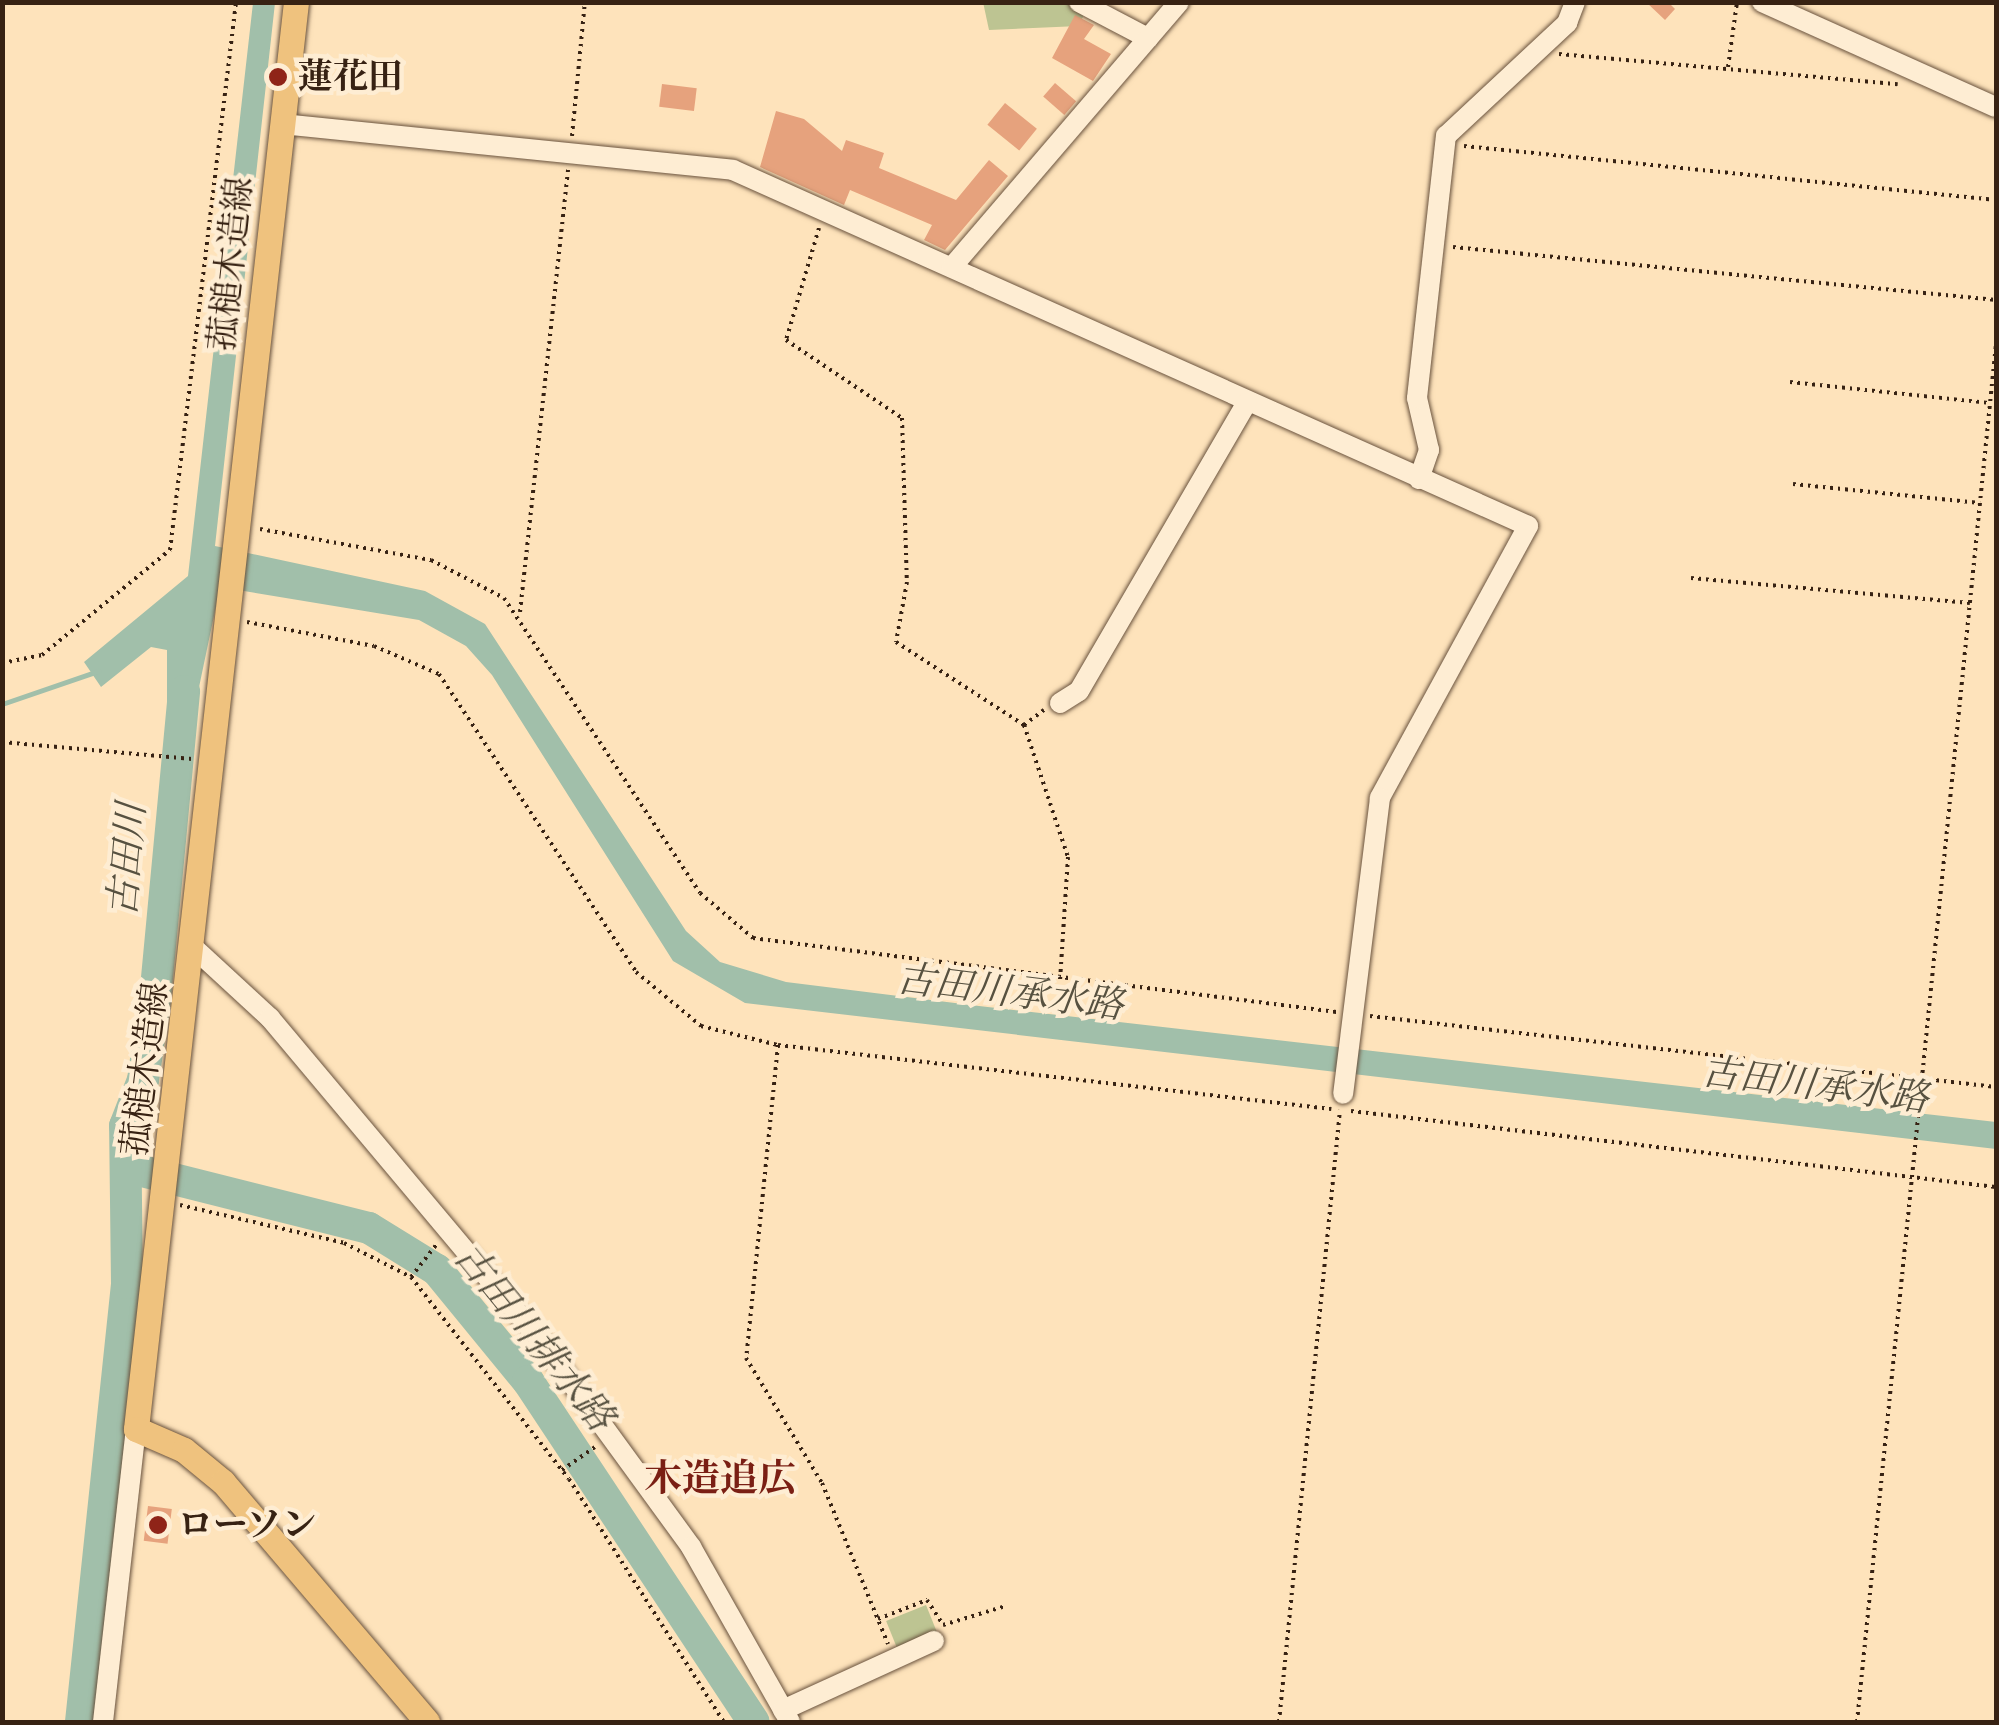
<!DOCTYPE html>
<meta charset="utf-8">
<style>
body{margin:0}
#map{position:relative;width:1999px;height:1725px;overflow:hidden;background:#fee3bb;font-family:"IM FELL Great Primer","Noto Serif JP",serif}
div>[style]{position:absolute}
.green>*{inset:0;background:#bdc492;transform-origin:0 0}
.water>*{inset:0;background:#a1bfaa}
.stream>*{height:5px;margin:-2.5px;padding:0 2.5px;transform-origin:2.5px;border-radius:2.5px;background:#a1bfaa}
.river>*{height:32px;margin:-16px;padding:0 16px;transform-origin:16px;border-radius:16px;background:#a1bfaa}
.building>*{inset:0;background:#e6a27d;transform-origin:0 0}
.path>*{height:4px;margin-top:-2px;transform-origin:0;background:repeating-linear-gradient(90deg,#372213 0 2.5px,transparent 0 7.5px)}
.roads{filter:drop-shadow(0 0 2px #69523d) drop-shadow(0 0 2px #69523d)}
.minor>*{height:20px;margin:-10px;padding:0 10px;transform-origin:10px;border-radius:10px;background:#feedd3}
.major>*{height:25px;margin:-12.5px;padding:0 12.5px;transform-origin:12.5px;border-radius:12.5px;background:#efc27e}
.dots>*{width:28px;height:28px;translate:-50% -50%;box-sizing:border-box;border:5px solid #feedd3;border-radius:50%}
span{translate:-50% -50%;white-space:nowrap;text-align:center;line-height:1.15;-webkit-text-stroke:9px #feedd3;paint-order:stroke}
.poi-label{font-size:35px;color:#372213;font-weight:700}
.left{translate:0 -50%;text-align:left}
.street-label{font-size:35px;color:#372213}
.water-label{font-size:38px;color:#575140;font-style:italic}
.neighbourhood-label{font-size:38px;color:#7a1f14;font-weight:700}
.frame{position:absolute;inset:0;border:5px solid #372213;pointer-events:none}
</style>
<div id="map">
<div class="green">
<div style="clip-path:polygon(983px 2px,1065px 3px,1085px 12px,1079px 26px,989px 30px)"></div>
<div style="left:926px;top:1605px;width:32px;height:43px;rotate:68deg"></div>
</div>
<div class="water">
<div style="clip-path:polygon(253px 3px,275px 3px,215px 546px,425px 591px,485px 624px,686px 931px,720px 962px,786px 982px,979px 1006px,1996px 1122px,1996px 1149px,745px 1003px,673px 961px,492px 675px,466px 646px,419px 620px,220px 587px,189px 735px,167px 732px,167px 650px,151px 647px,101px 687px,84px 662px,188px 576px)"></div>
</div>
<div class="stream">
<div style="left:2px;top:704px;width:102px;rotate:-19deg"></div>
</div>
<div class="river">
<div style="left:134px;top:1169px;width:242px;rotate:14.1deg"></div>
<div style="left:369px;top:1228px;width:80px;rotate:31.7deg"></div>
<div style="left:437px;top:1270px;width:144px;rotate:50.7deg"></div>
<div style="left:528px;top:1381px;width:409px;rotate:56.5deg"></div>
<div style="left:81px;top:1722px;width:441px;rotate:-84deg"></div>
<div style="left:127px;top:1283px;width:157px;rotate:-90.7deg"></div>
<div style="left:125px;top:1126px;width:49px;rotate:-68.6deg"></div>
<div style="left:143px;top:1080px;width:82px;rotate:-81.6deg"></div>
<div style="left:155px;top:999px;width:309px;rotate:-84.6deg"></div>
</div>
<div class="building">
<div style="clip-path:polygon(1646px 2px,1668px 2px,1675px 9px,1665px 20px)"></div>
<div style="clip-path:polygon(1075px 15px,1094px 25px,1084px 39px,1111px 54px,1093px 81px,1052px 58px)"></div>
<div style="left:1055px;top:83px;width:28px;height:18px;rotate:41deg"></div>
<div style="left:662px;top:84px;width:35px;height:23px;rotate:7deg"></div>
<div style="left:1005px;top:103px;width:41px;height:28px;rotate:39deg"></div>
<div style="clip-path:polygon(776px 111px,804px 119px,842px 151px,846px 140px,884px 153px,879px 168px,956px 200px,989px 160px,1008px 176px,945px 250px,924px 240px,932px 225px,850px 190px,844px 205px,760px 167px)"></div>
<div style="left:148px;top:1506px;width:24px;height:35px;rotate:7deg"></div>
</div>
<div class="path">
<div style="left:1559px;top:54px;width:340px;rotate:5.1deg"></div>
<div style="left:1728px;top:67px;width:66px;rotate:-82.1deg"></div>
<div style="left:572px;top:136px;width:135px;rotate:-84.5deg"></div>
<div style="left:1464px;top:146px;width:535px;rotate:5.8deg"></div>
<div style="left:819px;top:228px;width:117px;rotate:106.4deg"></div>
<div style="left:786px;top:340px;width:140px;rotate:33.9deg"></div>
<div style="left:902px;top:418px;width:164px;rotate:88.3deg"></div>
<div style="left:907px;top:582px;width:61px;rotate:100.4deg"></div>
<div style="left:896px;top:642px;width:153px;rotate:33deg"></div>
<div style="left:1024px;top:725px;width:139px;rotate:71.6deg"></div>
<div style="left:1068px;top:857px;width:123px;rotate:93.7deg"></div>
<div style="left:1453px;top:247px;width:546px;rotate:5.57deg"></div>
<div style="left:1790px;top:382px;width:202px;rotate:6deg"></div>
<div style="left:1793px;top:484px;width:188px;rotate:5.8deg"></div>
<div style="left:260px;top:529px;width:174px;rotate:10.3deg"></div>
<div style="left:431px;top:560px;width:82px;rotate:27.5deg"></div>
<div style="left:504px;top:598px;width:354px;rotate:56.4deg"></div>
<div style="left:700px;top:893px;width:70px;rotate:40.3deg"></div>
<div style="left:753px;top:938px;width:588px;rotate:7.23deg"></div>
<div style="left:1691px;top:578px;width:280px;rotate:5.1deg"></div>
<div style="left:520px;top:612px;width:445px;rotate:-83.8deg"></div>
<div style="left:247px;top:622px;width:129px;rotate:10.7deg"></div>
<div style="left:374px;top:646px;width:71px;rotate:23.3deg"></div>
<div style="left:439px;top:674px;width:357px;rotate:56.5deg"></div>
<div style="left:636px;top:972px;width:85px;rotate:39.7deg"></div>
<div style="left:701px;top:1026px;width:79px;rotate:13.9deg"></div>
<div style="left:778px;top:1045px;width:557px;rotate:6.6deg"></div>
<div style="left:2px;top:663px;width:41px;rotate:-11.3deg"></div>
<div style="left:42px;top:655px;width:166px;rotate:-39.4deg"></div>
<div style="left:170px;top:550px;width:552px;rotate:-83.13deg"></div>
<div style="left:1024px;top:725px;width:25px;rotate:-37deg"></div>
<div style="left:2px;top:742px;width:191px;rotate:5.1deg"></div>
<div style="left:1370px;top:1016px;width:630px;rotate:6.47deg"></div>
<div style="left:778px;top:1045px;width:315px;rotate:95.8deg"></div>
<div style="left:746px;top:1358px;width:146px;rotate:58.7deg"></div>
<div style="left:822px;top:1483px;width:174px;rotate:67.7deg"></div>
<div style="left:1351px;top:1111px;width:649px;rotate:6.72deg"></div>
<div style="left:180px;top:1205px;width:168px;rotate:13deg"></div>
<div style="left:344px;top:1243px;width:75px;rotate:26.9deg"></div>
<div style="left:411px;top:1277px;width:256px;rotate:52deg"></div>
<div style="left:569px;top:1479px;width:288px;rotate:57.5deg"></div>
<div style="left:411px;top:1277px;width:41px;rotate:-52deg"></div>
<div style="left:562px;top:1470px;width:40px;rotate:-34.9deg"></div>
<div style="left:878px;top:1619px;width:53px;rotate:-21.2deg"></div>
<div style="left:927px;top:1600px;width:30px;rotate:57deg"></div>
<div style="left:943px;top:1625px;width:66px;rotate:-16.8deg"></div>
<div style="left:1279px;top:1722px;width:615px;rotate:-84.31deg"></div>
<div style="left:1857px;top:1722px;width:1385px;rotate:-84.24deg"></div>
</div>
<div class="roads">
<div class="minor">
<div style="left:1079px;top:2px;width:78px;rotate:27.6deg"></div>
<div style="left:1762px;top:2px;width:256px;rotate:24.2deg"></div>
<div style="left:282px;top:124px;width:453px;rotate:5.8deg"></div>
<div style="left:733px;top:170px;width:871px;rotate:24.12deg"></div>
<div style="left:1528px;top:526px;width:310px;rotate:118.6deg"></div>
<div style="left:1380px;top:798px;width:298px;rotate:97.1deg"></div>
<div style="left:952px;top:267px;width:349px;rotate:-49.4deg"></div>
<div style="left:1419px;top:479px;width:31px;rotate:-71deg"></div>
<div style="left:1429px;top:450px;width:53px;rotate:-103deg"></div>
<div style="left:1417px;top:398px;width:264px;rotate:-83.7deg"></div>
<div style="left:1446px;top:136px;width:166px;rotate:-43deg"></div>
<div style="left:1567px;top:23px;width:22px;rotate:-69deg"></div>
<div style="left:1060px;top:703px;width:22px;rotate:-32deg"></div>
<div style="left:1079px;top:691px;width:334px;rotate:-59.8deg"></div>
<div style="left:195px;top:949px;width:102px;rotate:42.6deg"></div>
<div style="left:270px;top:1018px;width:422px;rotate:50deg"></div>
<div style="left:541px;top:1341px;width:255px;rotate:53.9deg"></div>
<div style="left:691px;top:1547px;width:201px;rotate:60.5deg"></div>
<div style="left:783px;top:1710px;width:166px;rotate:-24.6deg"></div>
<div style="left:103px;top:1722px;width:295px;rotate:-83.6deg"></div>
</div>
<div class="major">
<div style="left:296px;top:2px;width:1436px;rotate:96.4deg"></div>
<div style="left:136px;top:1429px;width:52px;rotate:23.6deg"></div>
<div style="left:184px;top:1450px;width:50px;rotate:39.4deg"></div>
<div style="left:223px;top:1482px;width:315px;rotate:49.6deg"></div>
</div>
</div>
<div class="dots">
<div style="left:278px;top:77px;background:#8f2418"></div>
<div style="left:158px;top:1525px;background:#8f2418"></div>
</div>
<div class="poi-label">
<span class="left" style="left:298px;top:77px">蓮花田</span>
<span class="left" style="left:178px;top:1525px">ローソン</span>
</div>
<div class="street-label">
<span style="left:231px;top:264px;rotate:-84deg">菰槌木造線</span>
<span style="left:145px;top:1069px;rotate:-83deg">菰槌木造線</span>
</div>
<div class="water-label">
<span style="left:127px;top:860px;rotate:-85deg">古田川</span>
<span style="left:1010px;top:992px;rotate:7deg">古田川承水路</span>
<span style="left:1815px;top:1085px;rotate:7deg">古田川承水路</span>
<span style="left:534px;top:1337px;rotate:51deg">古田川排水路</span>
</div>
<div class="neighbourhood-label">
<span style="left:720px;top:1479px">木造追広</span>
</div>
<div class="frame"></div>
</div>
